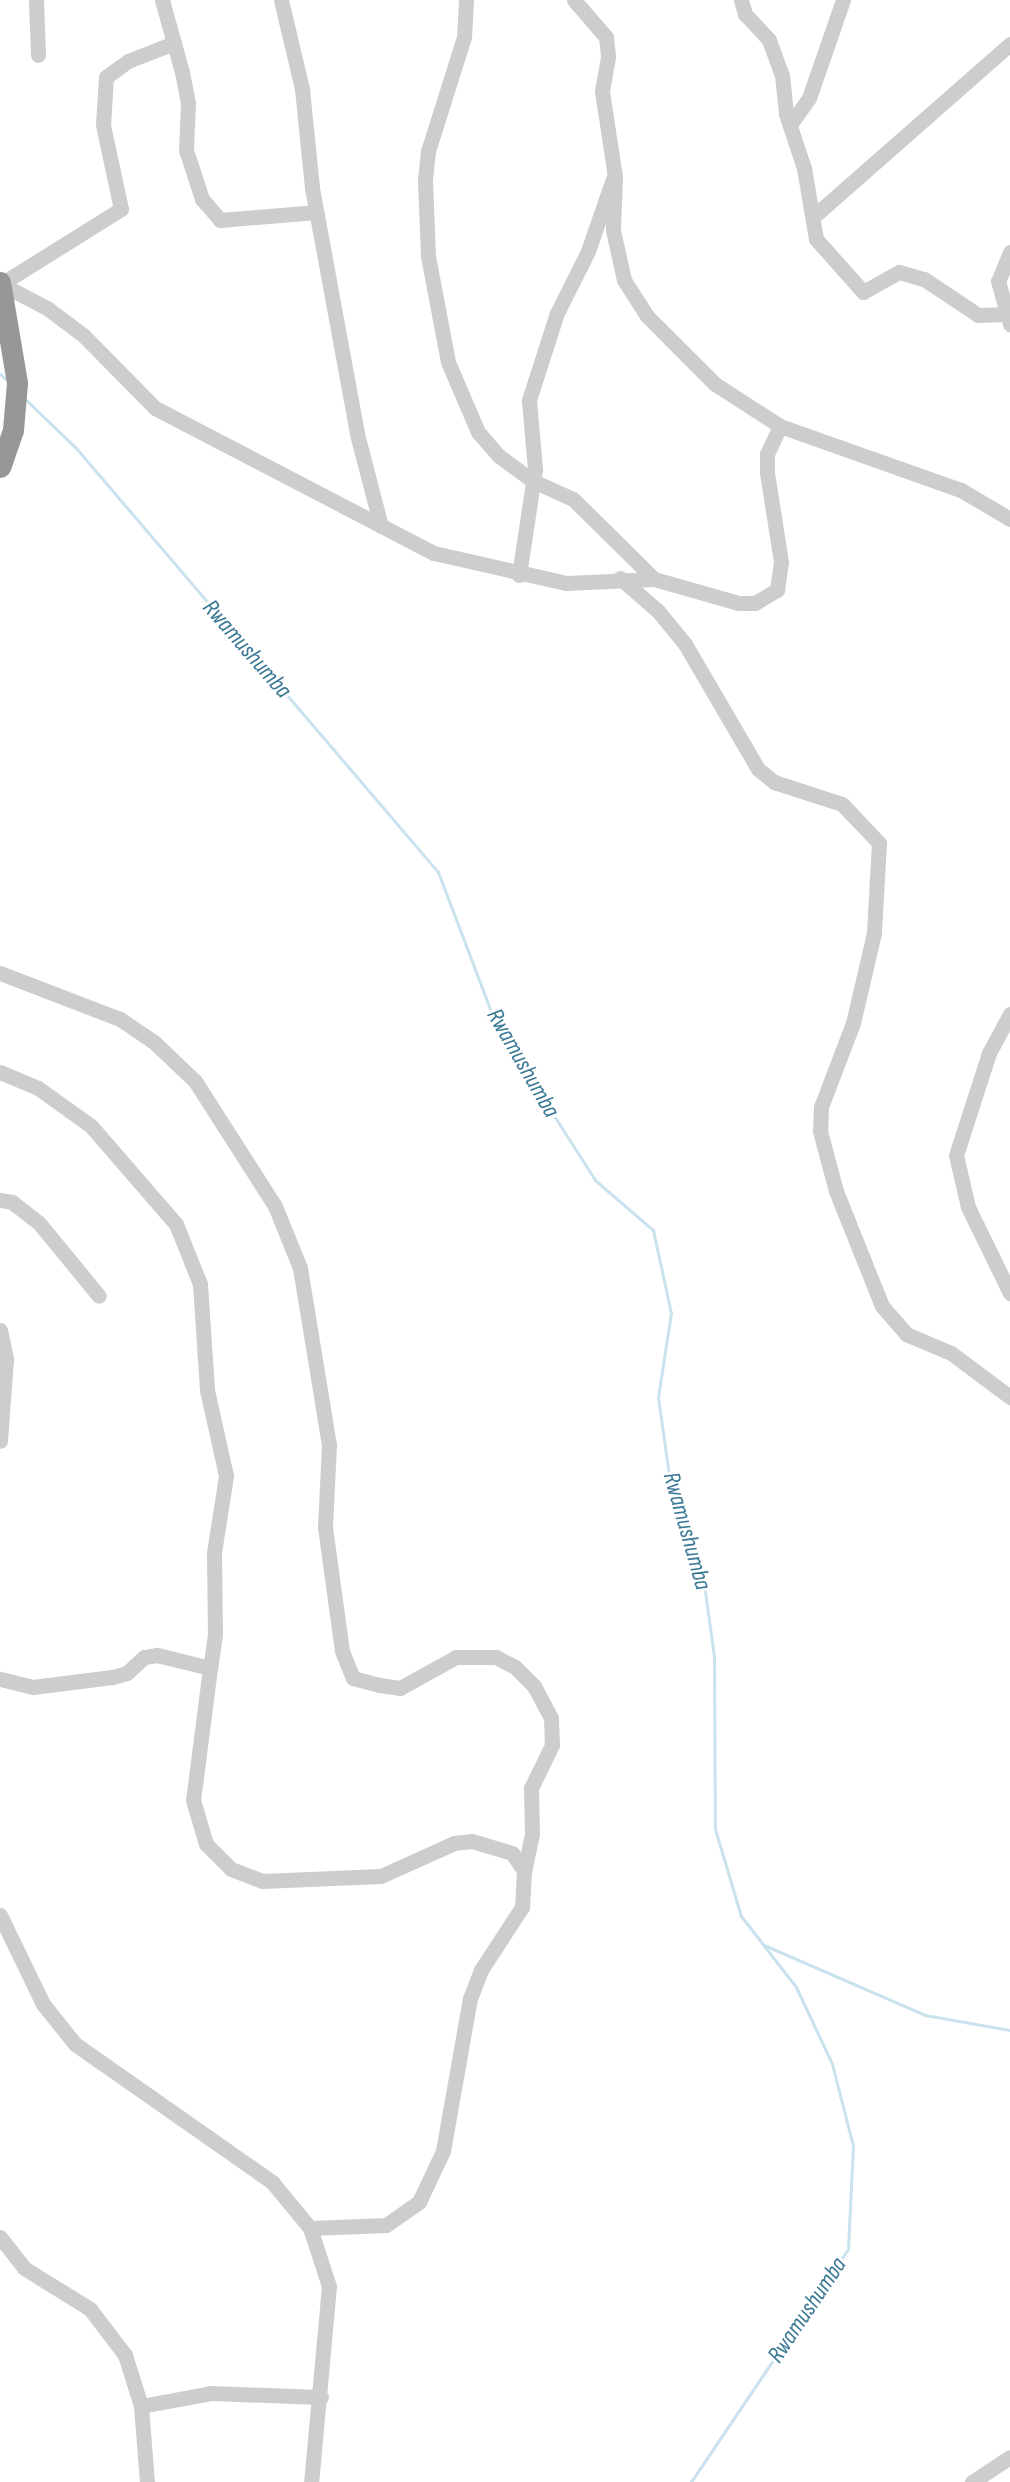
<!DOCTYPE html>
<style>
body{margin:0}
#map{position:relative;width:1010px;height:2482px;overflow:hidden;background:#fff;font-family:"Sofia Sans Condensed",sans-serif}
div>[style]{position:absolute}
.stream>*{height:3px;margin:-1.5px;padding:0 1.5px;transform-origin:1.5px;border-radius:1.5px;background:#c9e2ed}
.minor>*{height:15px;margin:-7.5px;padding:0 7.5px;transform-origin:7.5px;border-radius:7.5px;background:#cdcdcd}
.highway>*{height:21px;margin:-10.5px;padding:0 10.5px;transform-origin:10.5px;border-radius:10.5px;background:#979797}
span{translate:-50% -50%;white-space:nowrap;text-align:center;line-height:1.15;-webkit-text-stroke:6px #fff;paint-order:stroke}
.water-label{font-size:24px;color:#3a7895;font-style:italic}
</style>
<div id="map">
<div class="stream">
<div style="left:0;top:374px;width:9px;rotate:41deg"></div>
<div style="left:24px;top:398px;width:72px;rotate:43.9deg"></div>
<div style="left:76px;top:448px;width:558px;rotate:49.51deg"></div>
<div style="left:438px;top:872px;width:164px;rotate:69.2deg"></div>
<div style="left:496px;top:1025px;width:184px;rotate:57.4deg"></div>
<div style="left:595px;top:1180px;width:77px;rotate:40.8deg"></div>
<div style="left:653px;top:1230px;width:85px;rotate:77.8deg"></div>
<div style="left:671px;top:1313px;width:85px;rotate:98.8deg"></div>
<div style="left:658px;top:1397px;width:94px;rotate:82deg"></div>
<div style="left:671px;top:1490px;width:85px;rotate:68.6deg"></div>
<div style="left:702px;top:1569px;width:89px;rotate:82.2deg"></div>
<div style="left:714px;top:1657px;width:172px;rotate:89.7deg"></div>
<div style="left:715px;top:1829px;width:91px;rotate:73.4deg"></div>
<div style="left:741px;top:1916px;width:90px;rotate:52.2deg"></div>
<div style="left:796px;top:1987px;width:85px;rotate:64.9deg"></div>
<div style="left:832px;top:2064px;width:85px;rotate:75.6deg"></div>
<div style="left:853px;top:2146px;width:103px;rotate:92.8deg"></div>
<div style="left:848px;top:2249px;width:281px;rotate:124deg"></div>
<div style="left:764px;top:1945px;width:176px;rotate:23.5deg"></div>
<div style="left:925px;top:2015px;width:86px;rotate:10deg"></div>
</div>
<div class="minor">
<div style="left:36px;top:0;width:55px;rotate:87.9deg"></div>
<div style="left:162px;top:0;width:75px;rotate:74.5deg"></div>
<div style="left:182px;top:72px;width:31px;rotate:79deg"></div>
<div style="left:188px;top:102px;width:48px;rotate:92.4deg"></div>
<div style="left:186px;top:150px;width:52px;rotate:71.9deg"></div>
<div style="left:202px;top:199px;width:28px;rotate:49deg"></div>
<div style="left:220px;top:220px;width:97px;rotate:-4.7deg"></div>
<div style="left:281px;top:0;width:91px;rotate:76.7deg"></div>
<div style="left:302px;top:89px;width:100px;rotate:84.2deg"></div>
<div style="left:312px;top:188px;width:250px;rotate:79.6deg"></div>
<div style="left:357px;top:434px;width:95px;rotate:75.4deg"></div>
<div style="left:466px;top:0;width:37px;rotate:93deg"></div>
<div style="left:464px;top:37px;width:120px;rotate:107.5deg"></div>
<div style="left:428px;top:151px;width:30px;rotate:96deg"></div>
<div style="left:425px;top:181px;width:75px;rotate:87.7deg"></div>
<div style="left:428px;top:256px;width:108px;rotate:79.3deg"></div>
<div style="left:448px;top:362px;width:76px;rotate:66.8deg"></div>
<div style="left:478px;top:432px;width:32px;rotate:49deg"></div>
<div style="left:499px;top:456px;width:42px;rotate:36.3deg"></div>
<div style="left:533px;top:481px;width:44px;rotate:24.2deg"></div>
<div style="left:573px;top:499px;width:114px;rotate:44.6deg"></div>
<div style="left:574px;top:0;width:49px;rotate:49.1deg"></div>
<div style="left:606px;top:37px;width:20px;rotate:84deg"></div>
<div style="left:608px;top:57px;width:35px;rotate:100deg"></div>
<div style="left:602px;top:91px;width:87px;rotate:81.4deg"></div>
<div style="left:615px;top:177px;width:53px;rotate:92.2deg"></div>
<div style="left:613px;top:230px;width:51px;rotate:77.6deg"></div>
<div style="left:624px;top:280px;width:43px;rotate:57.4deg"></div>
<div style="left:647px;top:316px;width:96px;rotate:45deg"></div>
<div style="left:715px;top:384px;width:77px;rotate:32.9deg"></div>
<div style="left:780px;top:426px;width:192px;rotate:19.5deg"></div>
<div style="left:961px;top:490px;width:57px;rotate:30.6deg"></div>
<div style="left:741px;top:0;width:15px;rotate:74deg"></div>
<div style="left:745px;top:14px;width:35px;rotate:47deg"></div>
<div style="left:769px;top:40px;width:37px;rotate:70deg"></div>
<div style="left:782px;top:75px;width:39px;rotate:84deg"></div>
<div style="left:786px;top:114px;width:57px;rotate:71.6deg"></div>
<div style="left:804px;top:168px;width:72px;rotate:80.4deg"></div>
<div style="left:816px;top:239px;width:71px;rotate:48.4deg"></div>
<div style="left:863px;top:292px;width:41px;rotate:-29.1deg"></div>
<div style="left:899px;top:272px;width:26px;rotate:16deg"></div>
<div style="left:924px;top:279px;width:65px;rotate:33.7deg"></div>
<div style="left:978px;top:315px;width:28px;rotate:-2deg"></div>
<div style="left:174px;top:43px;width:49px;rotate:158.6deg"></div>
<div style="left:128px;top:61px;width:27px;rotate:144deg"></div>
<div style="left:106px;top:77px;width:48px;rotate:93.6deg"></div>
<div style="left:103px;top:125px;width:86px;rotate:77.9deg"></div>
<div style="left:121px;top:209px;width:142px;rotate:148deg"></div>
<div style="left:1px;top:284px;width:52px;rotate:27.6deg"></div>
<div style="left:47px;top:308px;width:45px;rotate:36.9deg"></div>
<div style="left:83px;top:335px;width:103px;rotate:45.4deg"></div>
<div style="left:155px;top:408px;width:314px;rotate:27.5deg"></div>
<div style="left:434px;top:553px;width:135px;rotate:12.8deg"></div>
<div style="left:566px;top:583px;width:88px;rotate:-2.6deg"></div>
<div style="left:654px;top:579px;width:87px;rotate:15.9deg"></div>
<div style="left:738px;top:603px;width:17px"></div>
<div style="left:755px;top:603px;width:26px;rotate:-31deg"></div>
<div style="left:777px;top:590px;width:28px;rotate:-82deg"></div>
<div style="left:781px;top:562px;width:90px;rotate:-98.9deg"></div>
<div style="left:767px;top:473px;width:19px;rotate:-90deg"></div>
<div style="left:767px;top:454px;width:31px;rotate:-65deg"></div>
<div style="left:790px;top:125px;width:33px;rotate:-55deg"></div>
<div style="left:809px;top:98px;width:104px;rotate:-70.9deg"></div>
<div style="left:813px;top:217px;width:262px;rotate:-41.3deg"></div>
<div style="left:1010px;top:252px;width:31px;rotate:112deg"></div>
<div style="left:998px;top:281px;width:45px;rotate:74.4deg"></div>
<div style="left:519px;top:575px;width:107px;rotate:-81.4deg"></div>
<div style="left:535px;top:469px;width:69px;rotate:-95deg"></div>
<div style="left:529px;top:400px;width:91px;rotate:-72.2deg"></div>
<div style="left:557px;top:313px;width:69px;rotate:-63.4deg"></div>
<div style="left:588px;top:251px;width:76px;rotate:-70.9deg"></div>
<div style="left:620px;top:578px;width:50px;rotate:41deg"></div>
<div style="left:658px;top:611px;width:43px;rotate:50.7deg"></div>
<div style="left:685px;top:644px;width:145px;rotate:59.7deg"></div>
<div style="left:758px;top:769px;width:21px;rotate:39deg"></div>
<div style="left:774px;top:782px;width:71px;rotate:17.9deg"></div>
<div style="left:842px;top:804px;width:54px;rotate:46.5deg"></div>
<div style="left:879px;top:843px;width:90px;rotate:93.2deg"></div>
<div style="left:874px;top:933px;width:92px;rotate:103.1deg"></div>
<div style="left:853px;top:1023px;width:90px;rotate:110.9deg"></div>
<div style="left:821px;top:1107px;width:24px;rotate:92deg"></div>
<div style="left:820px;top:1131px;width:62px;rotate:75.1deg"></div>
<div style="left:836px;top:1191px;width:124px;rotate:68.2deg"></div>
<div style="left:882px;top:1306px;width:37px;rotate:49deg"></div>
<div style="left:906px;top:1334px;width:49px;rotate:22.9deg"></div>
<div style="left:951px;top:1353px;width:74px;rotate:36.7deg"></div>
<div style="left:0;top:973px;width:129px;rotate:21deg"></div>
<div style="left:120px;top:1019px;width:41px;rotate:34.1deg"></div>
<div style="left:154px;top:1042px;width:57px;rotate:43.6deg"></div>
<div style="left:195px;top:1081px;width:148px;rotate:57.4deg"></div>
<div style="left:275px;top:1206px;width:67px;rotate:68deg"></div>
<div style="left:300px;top:1268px;width:179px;rotate:80.7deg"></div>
<div style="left:329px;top:1445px;width:82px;rotate:92.8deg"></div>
<div style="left:325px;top:1527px;width:125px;rotate:82.2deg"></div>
<div style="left:342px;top:1651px;width:29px;rotate:68deg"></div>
<div style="left:353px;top:1678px;width:27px;rotate:15deg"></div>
<div style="left:379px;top:1685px;width:21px;rotate:8deg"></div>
<div style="left:400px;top:1688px;width:64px;rotate:-29deg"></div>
<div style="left:456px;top:1657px;width:40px"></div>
<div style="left:496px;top:1657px;width:21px;rotate:28deg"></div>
<div style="left:515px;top:1667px;width:27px;rotate:45deg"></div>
<div style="left:534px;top:1686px;width:36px;rotate:62deg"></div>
<div style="left:551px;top:1718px;width:27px;rotate:88deg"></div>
<div style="left:552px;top:1745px;width:48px;rotate:116deg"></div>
<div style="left:531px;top:1788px;width:46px;rotate:88.8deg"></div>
<div style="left:532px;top:1834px;width:38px;rotate:102deg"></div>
<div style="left:1010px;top:1014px;width:44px;rotate:118.3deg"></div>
<div style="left:989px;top:1053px;width:107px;rotate:107.9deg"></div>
<div style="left:956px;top:1155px;width:53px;rotate:77deg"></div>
<div style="left:968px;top:1207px;width:96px;rotate:64deg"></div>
<div style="left:0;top:1072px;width:41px;rotate:22.8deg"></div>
<div style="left:38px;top:1088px;width:65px;rotate:35.6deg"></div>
<div style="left:91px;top:1126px;width:130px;rotate:49.1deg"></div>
<div style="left:176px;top:1224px;width:65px;rotate:68.2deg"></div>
<div style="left:200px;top:1284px;width:106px;rotate:86.2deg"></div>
<div style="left:207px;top:1390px;width:88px;rotate:77.5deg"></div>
<div style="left:226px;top:1476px;width:78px;rotate:98.9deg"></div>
<div style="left:214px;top:1553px;width:81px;rotate:89.3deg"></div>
<div style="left:215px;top:1634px;width:34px;rotate:98deg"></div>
<div style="left:210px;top:1668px;width:55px;rotate:-166.2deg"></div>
<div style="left:157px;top:1655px;width:13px;rotate:171deg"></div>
<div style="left:144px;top:1657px;width:23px;rotate:137deg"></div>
<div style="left:127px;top:1673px;width:16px;rotate:165deg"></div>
<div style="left:112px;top:1677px;width:80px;rotate:172.8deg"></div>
<div style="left:33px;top:1687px;width:34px;rotate:-166deg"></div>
<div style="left:0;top:1200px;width:12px;rotate:9deg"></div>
<div style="left:12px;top:1202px;width:34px;rotate:38deg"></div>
<div style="left:39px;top:1223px;width:94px;rotate:50.6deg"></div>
<div style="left:0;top:1330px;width:30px;rotate:78deg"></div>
<div style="left:6px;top:1359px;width:82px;rotate:94.2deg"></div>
<div style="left:210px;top:1668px;width:133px;rotate:97.3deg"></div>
<div style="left:193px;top:1800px;width:46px;rotate:73.5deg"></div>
<div style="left:206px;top:1844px;width:35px;rotate:45deg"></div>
<div style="left:231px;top:1869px;width:33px;rotate:21deg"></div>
<div style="left:262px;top:1881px;width:119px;rotate:-2.4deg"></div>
<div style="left:381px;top:1876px;width:80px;rotate:-24.3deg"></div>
<div style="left:454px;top:1843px;width:18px;rotate:-6deg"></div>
<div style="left:472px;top:1841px;width:42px;rotate:16.7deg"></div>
<div style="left:512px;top:1853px;width:22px;rotate:56deg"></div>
<div style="left:524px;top:1871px;width:36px;rotate:93deg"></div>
<div style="left:522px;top:1907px;width:75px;rotate:123.1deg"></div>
<div style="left:481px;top:1970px;width:30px;rotate:111deg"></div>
<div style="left:470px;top:1998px;width:155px;rotate:100deg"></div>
<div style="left:443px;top:2151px;width:56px;rotate:115.2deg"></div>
<div style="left:419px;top:2202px;width:40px;rotate:145.1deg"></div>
<div style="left:386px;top:2225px;width:76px;rotate:177.7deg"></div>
<div style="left:0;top:1915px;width:99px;rotate:64.2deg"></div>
<div style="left:43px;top:2004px;width:51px;rotate:51.3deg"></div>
<div style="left:75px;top:2044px;width:241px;rotate:35deg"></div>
<div style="left:272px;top:2182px;width:60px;rotate:50.4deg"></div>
<div style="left:310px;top:2228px;width:61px;rotate:71.9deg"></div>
<div style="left:329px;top:2286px;width:197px;rotate:95.2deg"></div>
<div style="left:0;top:2237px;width:39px;rotate:52deg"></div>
<div style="left:24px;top:2268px;width:78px;rotate:31.8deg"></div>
<div style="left:90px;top:2309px;width:58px;rotate:52.7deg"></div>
<div style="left:125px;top:2355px;width:53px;rotate:72.6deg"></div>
<div style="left:141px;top:2406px;width:76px;rotate:85.5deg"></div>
<div style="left:141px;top:2406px;width:71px;rotate:-10.5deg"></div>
<div style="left:211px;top:2393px;width:110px;rotate:2.1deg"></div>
<div style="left:972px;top:2482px;width:45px;rotate:-33.3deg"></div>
</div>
<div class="highway">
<div style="left:0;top:282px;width:102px;rotate:80.4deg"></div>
<div style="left:17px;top:383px;width:47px;rotate:94.9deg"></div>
<div style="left:13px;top:430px;width:39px;rotate:109deg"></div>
</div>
<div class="water-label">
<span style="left:247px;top:649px;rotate:49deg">Rwamushumba</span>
<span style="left:523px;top:1063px;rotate:60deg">Rwamushumba</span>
<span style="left:687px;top:1531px;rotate:74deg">Rwamushumba</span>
<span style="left:807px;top:2310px;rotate:-56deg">Rwamushumba</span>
</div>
</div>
